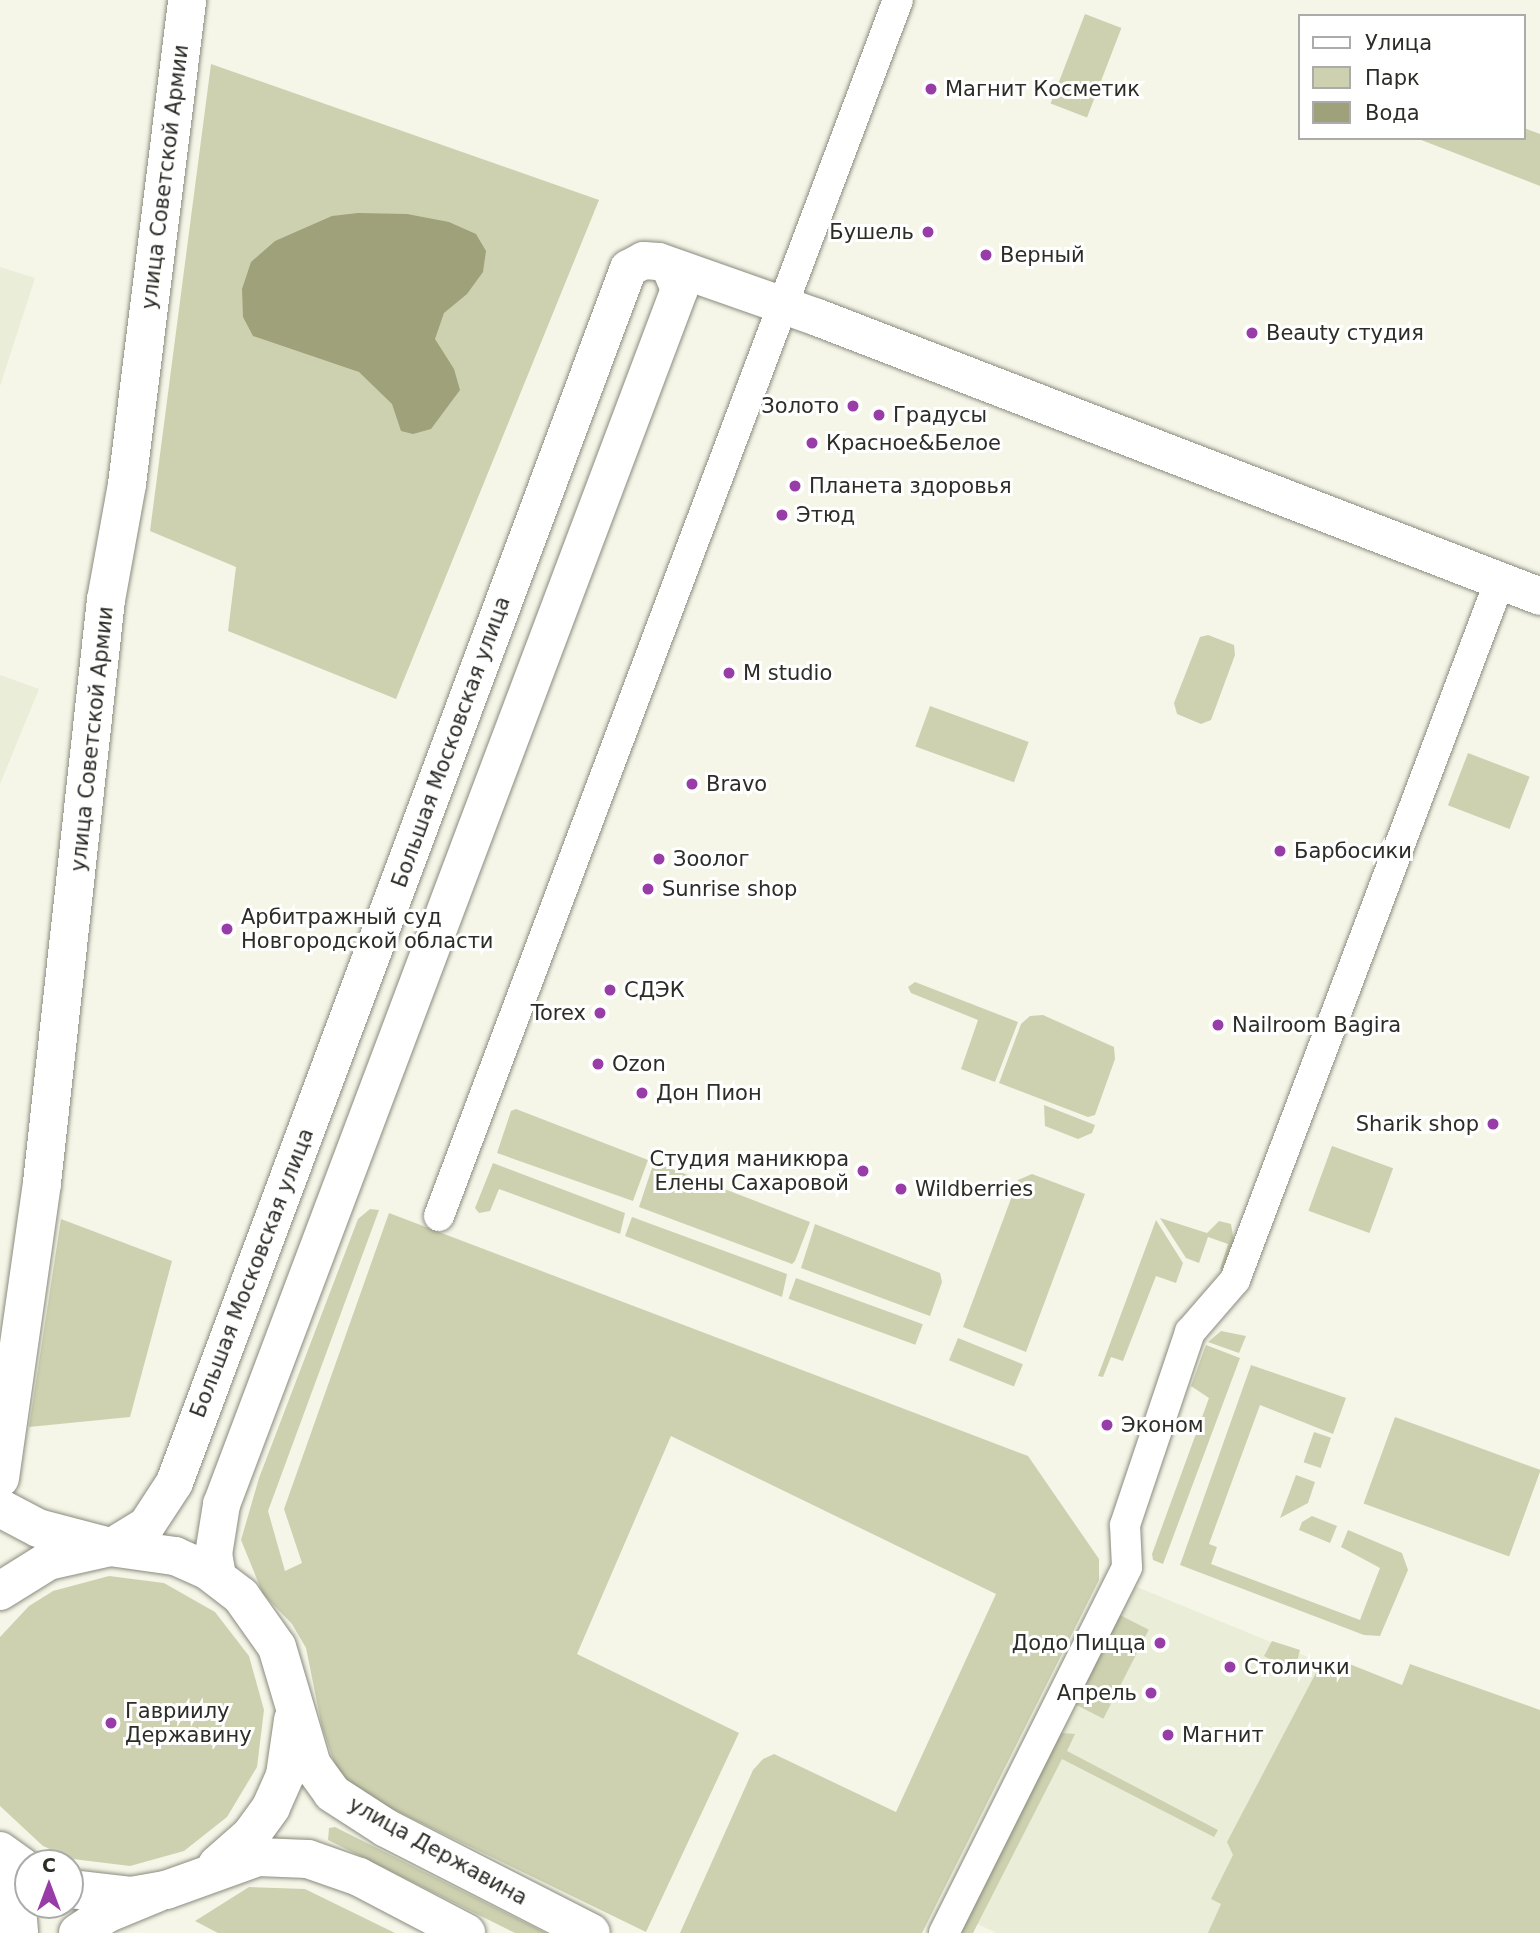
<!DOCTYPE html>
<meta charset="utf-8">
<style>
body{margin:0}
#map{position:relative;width:1540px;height:1933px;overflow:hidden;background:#f5f6e8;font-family:"DejaVu Sans",sans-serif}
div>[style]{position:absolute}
.built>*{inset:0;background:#eaedd7}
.green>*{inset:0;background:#ced1b0;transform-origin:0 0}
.water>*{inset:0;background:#9ea17a}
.roads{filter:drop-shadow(0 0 2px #8a8b7e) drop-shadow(0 0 2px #8a8b7e)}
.minor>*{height:30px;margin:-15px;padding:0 15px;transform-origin:15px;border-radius:15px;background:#fff}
.tertiary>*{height:37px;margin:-18.5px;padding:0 18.5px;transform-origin:18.5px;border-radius:18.5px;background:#fff}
.secondary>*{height:38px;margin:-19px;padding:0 19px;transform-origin:19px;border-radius:19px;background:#fff}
.primary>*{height:38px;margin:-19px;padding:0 19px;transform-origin:19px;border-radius:19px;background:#fff}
.dots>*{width:19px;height:19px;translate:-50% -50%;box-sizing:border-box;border:4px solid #fff;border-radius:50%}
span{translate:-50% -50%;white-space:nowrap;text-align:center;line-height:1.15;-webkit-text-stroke:6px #fff;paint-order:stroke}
.poi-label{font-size:21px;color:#2c2d27}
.left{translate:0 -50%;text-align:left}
.right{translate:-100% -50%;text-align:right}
.street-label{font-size:21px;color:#2c2d27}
.legend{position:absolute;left:1298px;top:14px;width:228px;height:126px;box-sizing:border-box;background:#fff;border:2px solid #ababa9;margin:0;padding:9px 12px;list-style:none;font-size:21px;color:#2c2d27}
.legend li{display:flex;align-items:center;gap:14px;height:35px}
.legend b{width:35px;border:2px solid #ababa9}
.north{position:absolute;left:14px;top:1849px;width:70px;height:70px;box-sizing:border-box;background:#fff;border:2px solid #ababa9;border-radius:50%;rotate:0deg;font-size:19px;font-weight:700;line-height:28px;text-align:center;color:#2c2d27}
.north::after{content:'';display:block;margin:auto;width:24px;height:32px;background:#983da7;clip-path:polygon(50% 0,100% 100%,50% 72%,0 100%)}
</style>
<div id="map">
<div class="built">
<div style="clip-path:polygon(0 267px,35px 278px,0 386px)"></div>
<div style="clip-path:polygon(0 675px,39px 689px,0 784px)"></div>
<div style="clip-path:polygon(1132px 1585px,1349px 1674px,1219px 1933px,997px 1933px,962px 1917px)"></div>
</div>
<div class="green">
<div style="left:1085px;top:14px;width:39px;height:96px;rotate:21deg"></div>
<div style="clip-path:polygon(211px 64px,599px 200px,396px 699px,228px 631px,236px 567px,150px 531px)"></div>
<div style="clip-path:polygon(1524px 128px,1540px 134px,1540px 186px,1416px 138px,1524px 138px)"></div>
<div style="clip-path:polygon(1208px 635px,1234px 645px,1235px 655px,1211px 720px,1201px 724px,1177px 714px,1174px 703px,1200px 637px)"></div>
<div style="left:930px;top:706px;width:105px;height:43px;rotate:20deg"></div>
<div style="left:1468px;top:753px;width:66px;height:56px;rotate:21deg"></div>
<div style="clip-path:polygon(915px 982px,1018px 1022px,995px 1082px,961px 1069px,978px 1020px,911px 993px,908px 987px)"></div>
<div style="clip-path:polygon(1043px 1015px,1114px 1047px,1115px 1059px,1095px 1115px,1088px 1117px,999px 1083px,1021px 1024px,1030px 1016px)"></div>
<div style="clip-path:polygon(1044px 1105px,1095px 1125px,1092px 1133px,1078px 1139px,1045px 1126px)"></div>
<div style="clip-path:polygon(516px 1109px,648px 1160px,633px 1201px,497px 1153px,511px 1111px)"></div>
<div style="left:1332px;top:1146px;width:65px;height:69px;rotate:20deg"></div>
<div style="clip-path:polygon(654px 1162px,810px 1222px,795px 1261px,792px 1264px,639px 1207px)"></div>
<div style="clip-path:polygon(493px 1163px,625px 1213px,620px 1234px,499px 1189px,490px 1211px,479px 1213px,475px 1208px)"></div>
<div style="clip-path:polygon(1032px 1174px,1085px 1194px,1026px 1352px,963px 1327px,1018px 1180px)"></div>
<div style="clip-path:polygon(370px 1209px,379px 1210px,268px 1511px,285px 1571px,302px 1563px,284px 1509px,389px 1213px,1028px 1456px,1099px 1559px,1099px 1580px,922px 1933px,680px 1933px,753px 1770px,763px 1759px,774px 1754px,896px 1812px,996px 1594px,671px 1436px,577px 1654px,739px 1733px,646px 1932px,351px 1789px,334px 1762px,322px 1727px,306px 1648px,292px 1624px,263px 1594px,241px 1540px,259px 1478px,358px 1219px)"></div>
<div style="clip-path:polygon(632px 1217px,787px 1274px,782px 1297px,625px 1236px)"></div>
<div style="clip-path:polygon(1160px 1218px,1207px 1233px,1219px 1221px,1231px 1224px,1235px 1247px,1227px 1271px,1220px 1269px,1228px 1244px,1208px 1237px,1199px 1263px,1186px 1258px)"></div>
<div style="clip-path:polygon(61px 1219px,172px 1261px,130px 1417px,29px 1427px)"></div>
<div style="clip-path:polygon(1156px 1220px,1183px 1263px,1176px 1283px,1156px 1276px,1123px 1361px,1111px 1357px,1103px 1377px,1098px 1376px)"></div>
<div style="clip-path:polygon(815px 1224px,940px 1273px,942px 1282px,930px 1316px,801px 1268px)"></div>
<div style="left:796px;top:1278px;width:135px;height:22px;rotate:20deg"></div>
<div style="clip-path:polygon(1221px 1331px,1246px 1336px,1239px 1353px,1208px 1342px)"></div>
<div style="left:958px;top:1338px;width:70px;height:24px;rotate:22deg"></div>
<div style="clip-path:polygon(1206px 1345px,1240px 1358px,1163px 1564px,1153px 1560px,1152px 1554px,1209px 1398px,1191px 1386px)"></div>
<div style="clip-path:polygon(1251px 1365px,1346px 1398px,1333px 1434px,1260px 1405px,1209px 1544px,1217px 1547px,1211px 1564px,1360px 1620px,1380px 1568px,1341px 1547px,1348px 1530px,1402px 1553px,1408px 1570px,1380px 1636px,1364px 1635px,1180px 1565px)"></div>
<div style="left:1395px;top:1417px;width:155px;height:92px;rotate:20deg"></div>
<div style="left:1314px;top:1432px;width:18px;height:32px;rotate:19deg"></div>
<div style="clip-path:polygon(1296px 1475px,1315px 1482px,1308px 1503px,1280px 1518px)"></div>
<div style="clip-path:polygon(1312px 1516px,1337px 1526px,1330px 1543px,1299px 1530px,1302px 1522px)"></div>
<div style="clip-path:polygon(109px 1576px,164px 1583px,215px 1612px,249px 1656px,264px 1710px,257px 1767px,227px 1817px,184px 1851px,130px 1866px,73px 1859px,43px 1846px,0 1806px,0 1637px,29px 1606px,53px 1591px)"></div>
<div style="left:1114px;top:1612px;width:39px;height:100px;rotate:27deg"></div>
<div style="clip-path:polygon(1272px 1641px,1300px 1650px,1294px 1673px,1264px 1656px)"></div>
<div style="clip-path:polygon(1337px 1659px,1402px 1685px,1410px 1664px,1540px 1710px,1540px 1933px,1208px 1933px,1221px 1904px,1211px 1899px,1233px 1855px,1227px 1842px,1319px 1667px)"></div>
<div style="clip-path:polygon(1062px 1733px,1075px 1734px,1067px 1751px,1218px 1830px,1214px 1837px,1062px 1759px,973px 1933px,955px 1933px,1055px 1737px)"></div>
<div style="clip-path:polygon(335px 1827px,546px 1933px,515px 1933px,328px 1840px,329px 1828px)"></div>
<div style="clip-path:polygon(249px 1887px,305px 1889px,395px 1933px,218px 1933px,195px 1921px)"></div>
</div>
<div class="water">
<div style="clip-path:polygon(358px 213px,407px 214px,449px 222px,476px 234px,486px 251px,483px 272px,467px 294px,444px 313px,435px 339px,454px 369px,460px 390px,431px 429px,413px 434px,401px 431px,392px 404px,359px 372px,253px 336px,243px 317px,242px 289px,251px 262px,275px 241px,332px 216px)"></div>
</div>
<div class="roads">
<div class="minor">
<div style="left:439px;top:1216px;width:1300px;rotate:-69.32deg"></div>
<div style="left:944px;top:1933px;width:409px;rotate:-63.4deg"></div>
<div style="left:1127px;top:1567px;width:42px;rotate:-92.7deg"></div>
<div style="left:1125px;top:1525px;width:204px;rotate:-71.4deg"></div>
<div style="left:1190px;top:1332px;width:69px;rotate:-49.1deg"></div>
<div style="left:1235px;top:1280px;width:745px;rotate:-69.26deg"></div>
</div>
<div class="tertiary">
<div style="left:110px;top:1547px;width:42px;rotate:-31.4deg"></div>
<div style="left:146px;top:1525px;width:51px;rotate:-56.9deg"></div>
<div style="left:174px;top:1482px;width:1296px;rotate:-69.5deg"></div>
<div style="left:628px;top:268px;width:17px;rotate:-28deg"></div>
<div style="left:643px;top:260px;width:15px;rotate:4deg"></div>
<div style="left:658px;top:261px;width:169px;rotate:19.4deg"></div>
<div style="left:817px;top:317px;width:775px;rotate:21.1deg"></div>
<div style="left:217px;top:1576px;width:22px;rotate:-100deg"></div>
<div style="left:213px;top:1554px;width:51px;rotate:-80.9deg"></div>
<div style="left:221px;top:1504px;width:1298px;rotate:-69.35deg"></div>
<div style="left:679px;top:289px;width:25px;rotate:-113deg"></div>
</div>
<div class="secondary">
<div style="left:0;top:1478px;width:298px;rotate:-81.9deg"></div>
<div style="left:42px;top:1183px;width:587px;rotate:-83.74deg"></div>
<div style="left:106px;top:600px;width:118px;rotate:-79.7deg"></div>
<div style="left:127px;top:484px;width:488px;rotate:-82.9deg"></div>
<div style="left:0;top:1508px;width:43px;rotate:27.8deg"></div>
<div style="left:38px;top:1528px;width:74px;rotate:14.8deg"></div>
<div style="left:0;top:1857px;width:43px;rotate:68.2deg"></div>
<div style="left:16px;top:1897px;width:36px;rotate:85deg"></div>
<div style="left:78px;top:1933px;width:34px;rotate:-34deg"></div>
<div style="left:106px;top:1914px;width:55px;rotate:-22.4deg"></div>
</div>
<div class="primary">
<div style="left:0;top:1591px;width:57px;rotate:-32deg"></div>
<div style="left:48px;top:1561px;width:64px;rotate:-12.7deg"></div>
<div style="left:110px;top:1547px;width:66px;rotate:7.9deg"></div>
<div style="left:175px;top:1556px;width:35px;rotate:24deg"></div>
<div style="left:207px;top:1570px;width:43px;rotate:37.4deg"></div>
<div style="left:241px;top:1596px;width:62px;rotate:54.8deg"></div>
<div style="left:277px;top:1647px;width:123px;rotate:73.5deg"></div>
<div style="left:312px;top:1765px;width:34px;rotate:54deg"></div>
<div style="left:332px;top:1793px;width:64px;rotate:32.9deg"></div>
<div style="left:386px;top:1828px;width:230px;rotate:27.1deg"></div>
<div style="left:0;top:1851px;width:34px;rotate:36deg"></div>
<div style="left:217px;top:1865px;width:45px;rotate:-41.4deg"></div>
<div style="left:251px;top:1835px;width:34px;rotate:-54deg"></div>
<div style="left:271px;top:1807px;width:35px;rotate:-66deg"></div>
<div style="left:285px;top:1775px;width:56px;rotate:-81.7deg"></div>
<div style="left:70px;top:1889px;width:61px;rotate:6.5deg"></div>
<div style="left:131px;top:1896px;width:36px;rotate:-10deg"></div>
<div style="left:166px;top:1890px;width:98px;rotate:-19.7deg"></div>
<div style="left:258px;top:1857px;width:50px;rotate:2.3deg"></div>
<div style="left:308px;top:1859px;width:54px;rotate:19.4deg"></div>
<div style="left:359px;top:1877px;width:121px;rotate:27.6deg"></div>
</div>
</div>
<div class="dots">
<div style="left:931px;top:89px;background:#983da7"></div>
<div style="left:928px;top:232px;background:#983da7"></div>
<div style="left:986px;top:255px;background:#983da7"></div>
<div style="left:1252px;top:333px;background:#983da7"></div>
<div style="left:853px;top:406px;background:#983da7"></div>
<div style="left:879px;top:415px;background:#983da7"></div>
<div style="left:812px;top:443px;background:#983da7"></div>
<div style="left:795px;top:486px;background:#983da7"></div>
<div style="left:782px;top:515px;background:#983da7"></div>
<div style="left:729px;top:673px;background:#983da7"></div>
<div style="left:692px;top:784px;background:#983da7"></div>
<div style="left:1280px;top:851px;background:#983da7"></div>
<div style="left:659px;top:859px;background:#983da7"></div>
<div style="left:648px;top:889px;background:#983da7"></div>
<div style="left:227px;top:929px;background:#983da7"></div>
<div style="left:610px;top:990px;background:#983da7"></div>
<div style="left:600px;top:1013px;background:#983da7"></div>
<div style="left:1218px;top:1025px;background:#983da7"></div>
<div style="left:598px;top:1064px;background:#983da7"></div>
<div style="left:642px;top:1093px;background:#983da7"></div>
<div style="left:1493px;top:1124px;background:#983da7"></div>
<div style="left:863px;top:1171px;background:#983da7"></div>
<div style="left:901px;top:1189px;background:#983da7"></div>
<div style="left:1107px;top:1425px;background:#983da7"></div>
<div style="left:1160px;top:1643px;background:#983da7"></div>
<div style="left:1230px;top:1667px;background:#983da7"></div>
<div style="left:1151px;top:1693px;background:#983da7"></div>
<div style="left:111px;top:1723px;background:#983da7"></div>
<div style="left:1168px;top:1735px;background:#983da7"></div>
</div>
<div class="poi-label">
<span class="left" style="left:945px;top:89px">Магнит Косметик</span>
<span class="right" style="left:914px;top:232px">Бушель</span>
<span class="left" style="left:1000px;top:255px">Верный</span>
<span class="left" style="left:1266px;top:333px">Beauty студия</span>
<span class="right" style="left:839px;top:406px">Золото</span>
<span class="left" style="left:893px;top:415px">Градусы</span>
<span class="left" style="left:826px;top:443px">Красное&amp;Белое</span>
<span class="left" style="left:809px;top:486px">Планета здоровья</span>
<span class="left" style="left:796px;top:515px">Этюд</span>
<span class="left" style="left:743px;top:673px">M studio</span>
<span class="left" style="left:706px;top:784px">Bravo</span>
<span class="left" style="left:1294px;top:851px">Барбосики</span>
<span class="left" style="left:673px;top:859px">Зоолог</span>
<span class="left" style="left:662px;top:889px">Sunrise shop</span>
<span class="left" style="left:241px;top:929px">Арбитражный суд<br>Новгородской области</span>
<span class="left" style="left:624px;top:990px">СДЭК</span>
<span class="right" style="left:586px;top:1013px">Torex</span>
<span class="left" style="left:1232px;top:1025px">Nailroom Bagira</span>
<span class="left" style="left:612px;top:1064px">Ozon</span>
<span class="left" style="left:656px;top:1093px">Дон Пион</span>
<span class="right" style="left:1479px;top:1124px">Sharik shop</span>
<span class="right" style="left:849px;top:1171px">Студия маникюра<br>Елены Сахаровой</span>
<span class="left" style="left:915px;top:1189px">Wildberries</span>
<span class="left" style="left:1121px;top:1425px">Эконом</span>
<span class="right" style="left:1146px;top:1643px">Додо Пицца</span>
<span class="left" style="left:1244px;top:1667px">Столички</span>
<span class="right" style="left:1137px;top:1693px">Апрель</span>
<span class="left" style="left:125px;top:1723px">Гавриилу<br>Державину</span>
<span class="left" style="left:1182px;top:1735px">Магнит</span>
</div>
<div class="street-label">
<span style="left:165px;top:177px;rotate:-83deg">улица Советской Армии</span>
<span style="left:92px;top:739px;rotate:-84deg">улица Советской Армии</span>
<span style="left:451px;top:742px;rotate:-70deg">Большая Московская улица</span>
<span style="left:252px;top:1273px;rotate:-69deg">Большая Московская улица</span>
<span style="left:438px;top:1851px;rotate:29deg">улица Державина</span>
</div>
<ul class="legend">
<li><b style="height:9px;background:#fff"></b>Улица</li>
<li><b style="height:19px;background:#ced1b0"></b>Парк</li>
<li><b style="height:19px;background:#9ea17a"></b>Вода</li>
</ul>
<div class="north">С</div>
</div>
